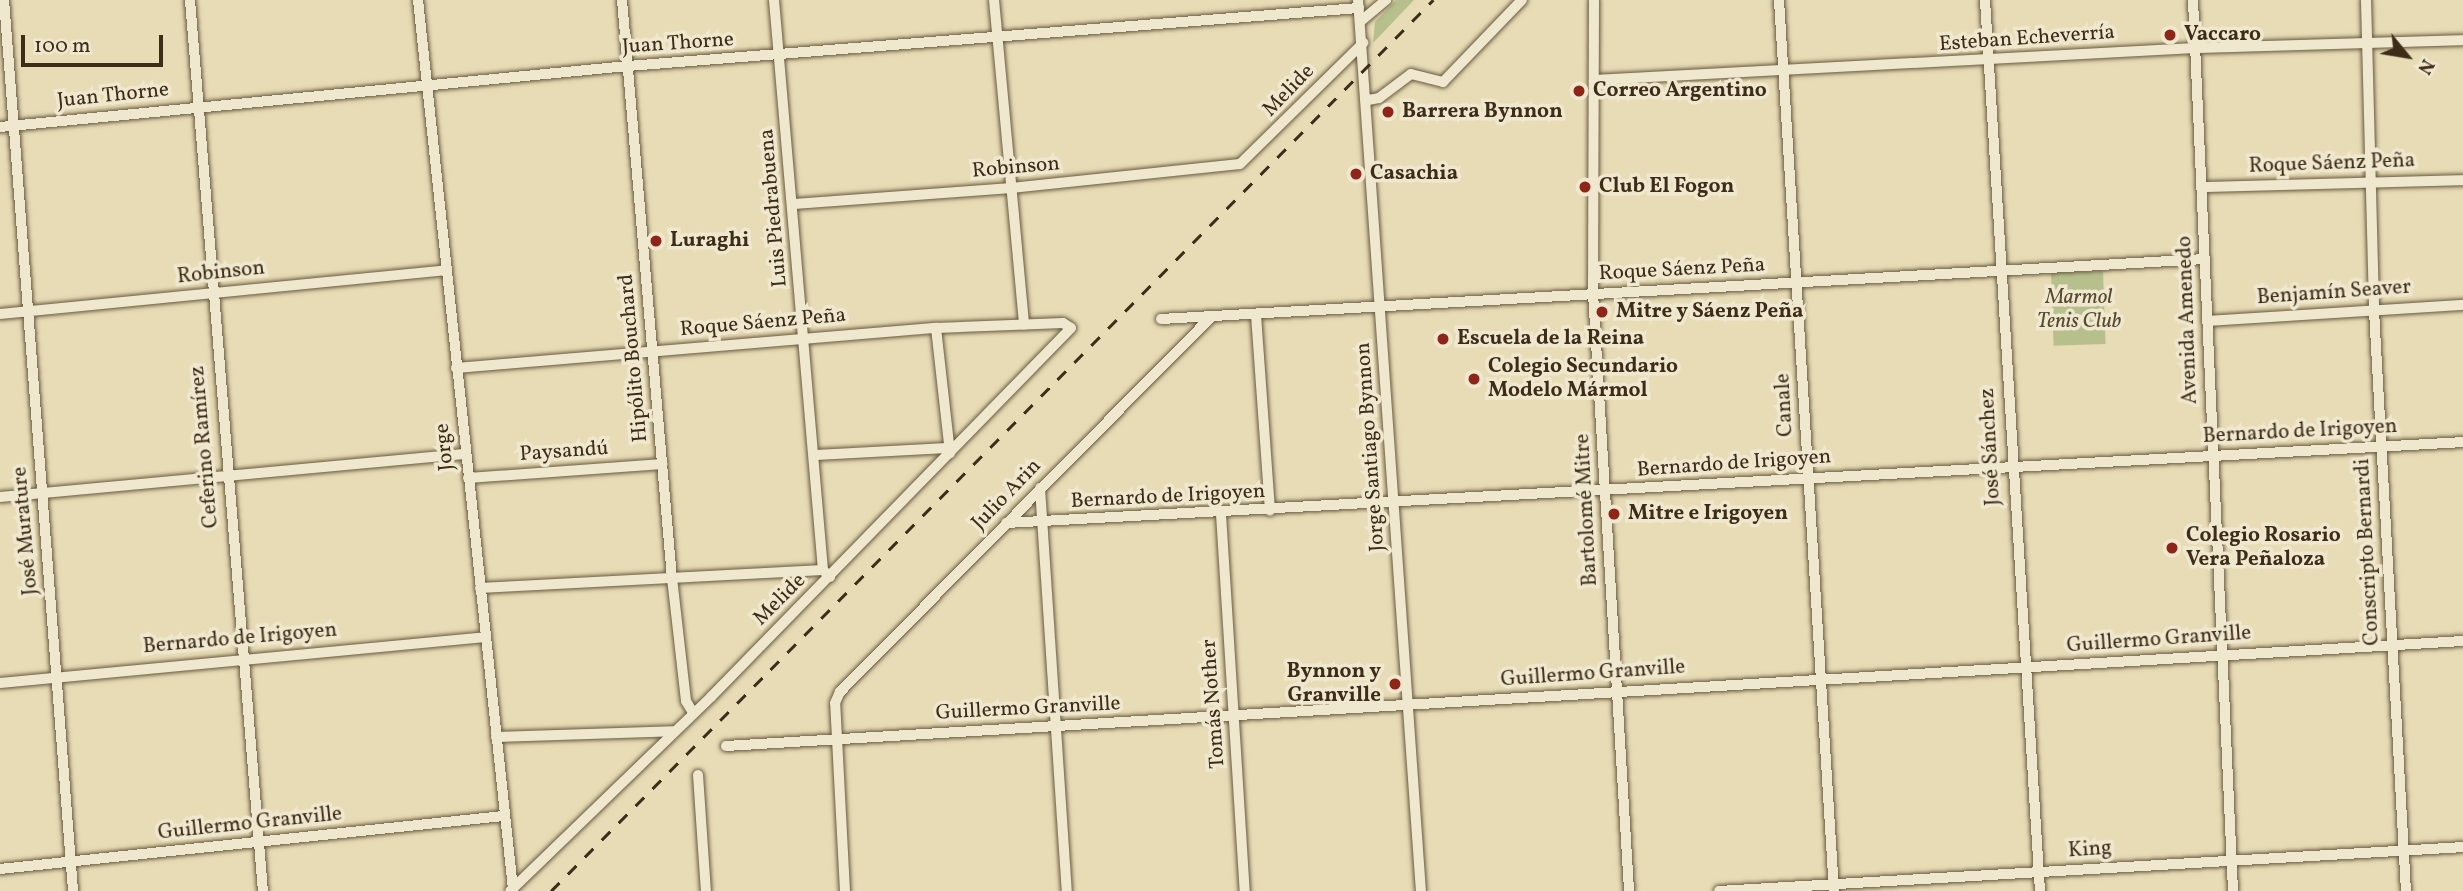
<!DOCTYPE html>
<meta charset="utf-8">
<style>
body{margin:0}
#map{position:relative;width:2463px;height:891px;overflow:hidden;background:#e7dcb5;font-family:Vollkorn,serif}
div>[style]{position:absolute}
.green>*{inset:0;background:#b7c08d;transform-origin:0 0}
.roads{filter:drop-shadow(0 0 2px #68593f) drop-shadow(0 0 2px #68593f)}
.minor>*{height:10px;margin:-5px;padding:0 5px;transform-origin:5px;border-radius:5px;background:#efe8cf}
.rail>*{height:2.5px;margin-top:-1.25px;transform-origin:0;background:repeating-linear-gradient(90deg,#3d2d18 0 12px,transparent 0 24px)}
.dots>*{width:19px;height:19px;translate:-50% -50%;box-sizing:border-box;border:4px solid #efe8cf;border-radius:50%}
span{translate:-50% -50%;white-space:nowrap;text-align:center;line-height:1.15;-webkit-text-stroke:7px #efe8cf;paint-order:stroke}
.poi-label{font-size:21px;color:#3d2d18;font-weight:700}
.left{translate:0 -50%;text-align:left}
.right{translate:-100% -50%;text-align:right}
.street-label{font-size:21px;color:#3d2d18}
.park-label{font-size:21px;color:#554a2f;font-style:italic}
.north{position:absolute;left:2372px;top:21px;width:70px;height:70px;-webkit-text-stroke:5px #efe8cf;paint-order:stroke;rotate:120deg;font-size:19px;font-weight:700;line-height:28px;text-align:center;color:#3d2d18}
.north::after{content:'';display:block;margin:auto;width:24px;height:32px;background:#3d2d18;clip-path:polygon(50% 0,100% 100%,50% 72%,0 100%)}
.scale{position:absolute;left:21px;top:35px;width:142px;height:32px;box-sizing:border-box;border:4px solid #3d2d18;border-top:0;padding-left:9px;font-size:21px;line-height:24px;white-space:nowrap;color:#3d2d18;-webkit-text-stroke:5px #efe8cf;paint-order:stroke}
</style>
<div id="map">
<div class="green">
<div style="clip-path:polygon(1396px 0,1414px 0,1373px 43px,1375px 22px)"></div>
<div style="left:2103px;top:271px;width:73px;height:52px;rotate:88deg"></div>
</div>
<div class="roads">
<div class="minor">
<div style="left:4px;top:0;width:894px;rotate:85.57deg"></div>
<div style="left:190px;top:0;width:894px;rotate:85.32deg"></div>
<div style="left:418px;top:0;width:894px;rotate:83.9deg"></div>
<div style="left:622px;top:0;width:580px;rotate:85.06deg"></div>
<div style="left:672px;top:578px;width:124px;rotate:83.5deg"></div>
<div style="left:686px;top:701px;width:12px;rotate:59deg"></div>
<div style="left:774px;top:0;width:572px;rotate:85.09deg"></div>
<div style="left:823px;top:570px;width:10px;rotate:45deg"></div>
<div style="left:994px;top:0;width:326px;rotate:84.7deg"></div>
<div style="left:1358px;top:0;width:893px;rotate:85.96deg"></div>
<div style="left:1594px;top:0;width:293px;rotate:90.2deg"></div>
<div style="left:1593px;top:293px;width:599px;rotate:86.55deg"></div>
<div style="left:1779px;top:0;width:893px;rotate:86.47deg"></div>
<div style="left:1985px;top:0;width:893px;rotate:86.47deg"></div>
<div style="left:2193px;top:0;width:892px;rotate:87.43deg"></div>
<div style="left:2366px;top:0;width:310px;rotate:88.5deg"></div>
<div style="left:2374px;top:310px;width:582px;rotate:86.85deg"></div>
<div style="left:1361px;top:21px;width:33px;rotate:-40deg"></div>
<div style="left:1594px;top:80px;width:602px;rotate:-3.05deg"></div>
<div style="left:2195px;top:48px;width:268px;rotate:-1.7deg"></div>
<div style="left:1368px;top:100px;width:11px;rotate:-10deg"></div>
<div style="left:1379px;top:98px;width:40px;rotate:-37deg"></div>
<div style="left:1411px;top:74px;width:33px;rotate:14deg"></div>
<div style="left:1443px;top:82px;width:114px;rotate:-46.1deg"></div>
<div style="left:0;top:127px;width:631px;rotate:-5.55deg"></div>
<div style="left:628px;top:66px;width:733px;rotate:-4.54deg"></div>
<div style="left:2202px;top:187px;width:261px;rotate:-1.5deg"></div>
<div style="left:794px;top:204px;width:218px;rotate:-4.2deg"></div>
<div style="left:1011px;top:188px;width:230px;rotate:-6deg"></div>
<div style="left:1240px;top:164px;width:173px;rotate:-44.5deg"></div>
<div style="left:0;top:314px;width:447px;rotate:-5.6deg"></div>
<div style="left:1256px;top:315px;width:196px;rotate:85.9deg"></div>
<div style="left:1161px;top:319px;width:1046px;rotate:-3.29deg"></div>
<div style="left:2208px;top:321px;width:256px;rotate:-3.6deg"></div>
<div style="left:936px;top:328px;width:126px;rotate:83.6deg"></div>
<div style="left:456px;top:368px;width:482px;rotate:-4.8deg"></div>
<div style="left:936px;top:328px;width:127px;rotate:-2.3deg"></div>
<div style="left:1063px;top:323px;width:9px;rotate:32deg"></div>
<div style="left:1071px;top:328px;width:516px;rotate:134.29deg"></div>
<div style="left:711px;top:697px;width:279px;rotate:136deg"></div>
<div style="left:816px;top:455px;width:131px;rotate:-3.1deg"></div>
<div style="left:468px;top:478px;width:195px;rotate:-4.1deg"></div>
<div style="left:1040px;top:488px;width:404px;rotate:86.2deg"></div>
<div style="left:0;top:497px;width:466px;rotate:-5.3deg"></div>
<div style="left:1221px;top:514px;width:378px;rotate:86.4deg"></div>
<div style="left:1006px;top:523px;width:1459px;rotate:-3.18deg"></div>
<div style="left:480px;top:588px;width:343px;rotate:-3deg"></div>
<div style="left:0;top:683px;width:485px;rotate:-5.4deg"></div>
<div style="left:496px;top:737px;width:177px;rotate:-1.9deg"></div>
<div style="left:726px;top:746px;width:1740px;rotate:-3.46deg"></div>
<div style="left:698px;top:775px;width:116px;rotate:86.1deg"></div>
<div style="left:0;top:869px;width:506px;rotate:-6.01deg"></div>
<div style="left:845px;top:891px;width:188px;rotate:-93deg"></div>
<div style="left:835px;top:703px;width:12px;rotate:-66deg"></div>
<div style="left:840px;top:692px;width:528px;rotate:-45.31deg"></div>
<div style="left:1719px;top:891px;width:745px;rotate:-3.38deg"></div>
</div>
</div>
<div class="rail">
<div style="left:551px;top:891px;width:1254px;rotate:-45.29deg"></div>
</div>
<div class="dots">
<div style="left:2170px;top:35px;background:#8f2418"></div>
<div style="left:1579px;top:91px;background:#8f2418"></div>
<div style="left:1388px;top:112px;background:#8f2418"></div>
<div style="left:1356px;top:174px;background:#8f2418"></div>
<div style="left:1585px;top:187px;background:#8f2418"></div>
<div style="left:656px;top:241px;background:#8f2418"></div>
<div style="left:1602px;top:312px;background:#8f2418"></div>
<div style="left:1443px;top:339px;background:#8f2418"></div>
<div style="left:1474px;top:379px;background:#8f2418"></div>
<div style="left:1614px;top:514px;background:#8f2418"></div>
<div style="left:2172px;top:548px;background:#8f2418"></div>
<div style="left:1395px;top:684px;background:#8f2418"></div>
</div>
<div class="poi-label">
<span class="left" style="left:2184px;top:35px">Vaccaro</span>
<span class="left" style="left:1593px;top:91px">Correo Argentino</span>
<span class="left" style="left:1402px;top:112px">Barrera Bynnon</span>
<span class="left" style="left:1370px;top:174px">Casachia</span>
<span class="left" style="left:1599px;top:187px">Club El Fogon</span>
<span class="left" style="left:670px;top:241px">Luraghi</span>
<span class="left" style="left:1616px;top:312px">Mitre y Sáenz Peña</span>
<span class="left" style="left:1457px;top:339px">Escuela de la Reina</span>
<span class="left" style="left:1488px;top:379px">Colegio Secundario<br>Modelo Mármol</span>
<span class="left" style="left:1628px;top:514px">Mitre e Irigoyen</span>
<span class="left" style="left:2186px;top:548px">Colegio Rosario<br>Vera Peñaloza</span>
<span class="right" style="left:1381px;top:684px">Bynnon y<br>Granville</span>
</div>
<div class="street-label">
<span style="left:2027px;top:39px;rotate:-4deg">Esteban Echeverría</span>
<span style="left:678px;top:44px;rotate:-4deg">Juan Thorne</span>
<span style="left:1289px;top:91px;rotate:-46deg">Melide</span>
<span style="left:113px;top:96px;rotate:-6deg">Juan Thorne</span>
<span style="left:2332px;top:164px;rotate:-2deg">Roque Sáenz Peña</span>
<span style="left:1016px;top:168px;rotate:-5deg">Robinson</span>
<span style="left:774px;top:208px;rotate:-95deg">Luis Piedrabuena</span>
<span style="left:1682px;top:270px;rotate:-3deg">Roque Sáenz Peña</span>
<span style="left:221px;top:273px;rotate:-6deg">Robinson</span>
<span style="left:2334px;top:293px;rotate:-4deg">Benjamín Seaver</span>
<span style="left:2188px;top:320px;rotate:-92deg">Avenida Amenedo</span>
<span style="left:763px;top:323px;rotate:-5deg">Roque Sáenz Peña</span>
<span style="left:634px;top:358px;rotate:-95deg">Hipólito Bouchard</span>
<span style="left:1785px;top:405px;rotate:-93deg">Canale</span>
<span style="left:2300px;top:432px;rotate:-3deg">Bernardo de Irigoyen</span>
<span style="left:205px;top:447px;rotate:-95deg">Ceferino Ramírez</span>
<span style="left:445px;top:447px;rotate:-96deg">Jorge</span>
<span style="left:1371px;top:447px;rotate:-94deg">Jorge Santiago Bynnon</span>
<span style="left:1991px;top:447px;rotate:-93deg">José Sánchez</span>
<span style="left:564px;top:452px;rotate:-4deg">Paysandú</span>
<span style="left:1734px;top:464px;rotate:-4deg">Bernardo de Irigoyen</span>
<span style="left:1007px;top:495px;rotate:-46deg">Julio Arin</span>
<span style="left:1168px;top:497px;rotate:-3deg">Bernardo de Irigoyen</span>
<span style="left:1587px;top:510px;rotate:-93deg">Bartolomé Mitre</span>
<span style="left:26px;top:531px;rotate:-95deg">José Murature</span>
<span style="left:2368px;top:552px;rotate:-93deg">Conscripto Bernardi</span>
<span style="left:780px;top:600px;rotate:-45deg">Melide</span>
<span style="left:240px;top:639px;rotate:-5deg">Bernardo de Irigoyen</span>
<span style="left:2159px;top:640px;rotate:-4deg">Guillermo Granville</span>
<span style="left:1593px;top:674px;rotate:-4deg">Guillermo Granville</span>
<span style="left:1214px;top:704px;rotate:-94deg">Tomás Nother</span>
<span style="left:1028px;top:709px;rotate:-3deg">Guillermo Granville</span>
<span style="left:250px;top:824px;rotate:-6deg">Guillermo Granville</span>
<span style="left:2090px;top:850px;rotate:-4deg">King</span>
</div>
<div class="park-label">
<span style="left:2079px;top:310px">Marmol<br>Tenis Club</span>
</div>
<div class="north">N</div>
<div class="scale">100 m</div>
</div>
